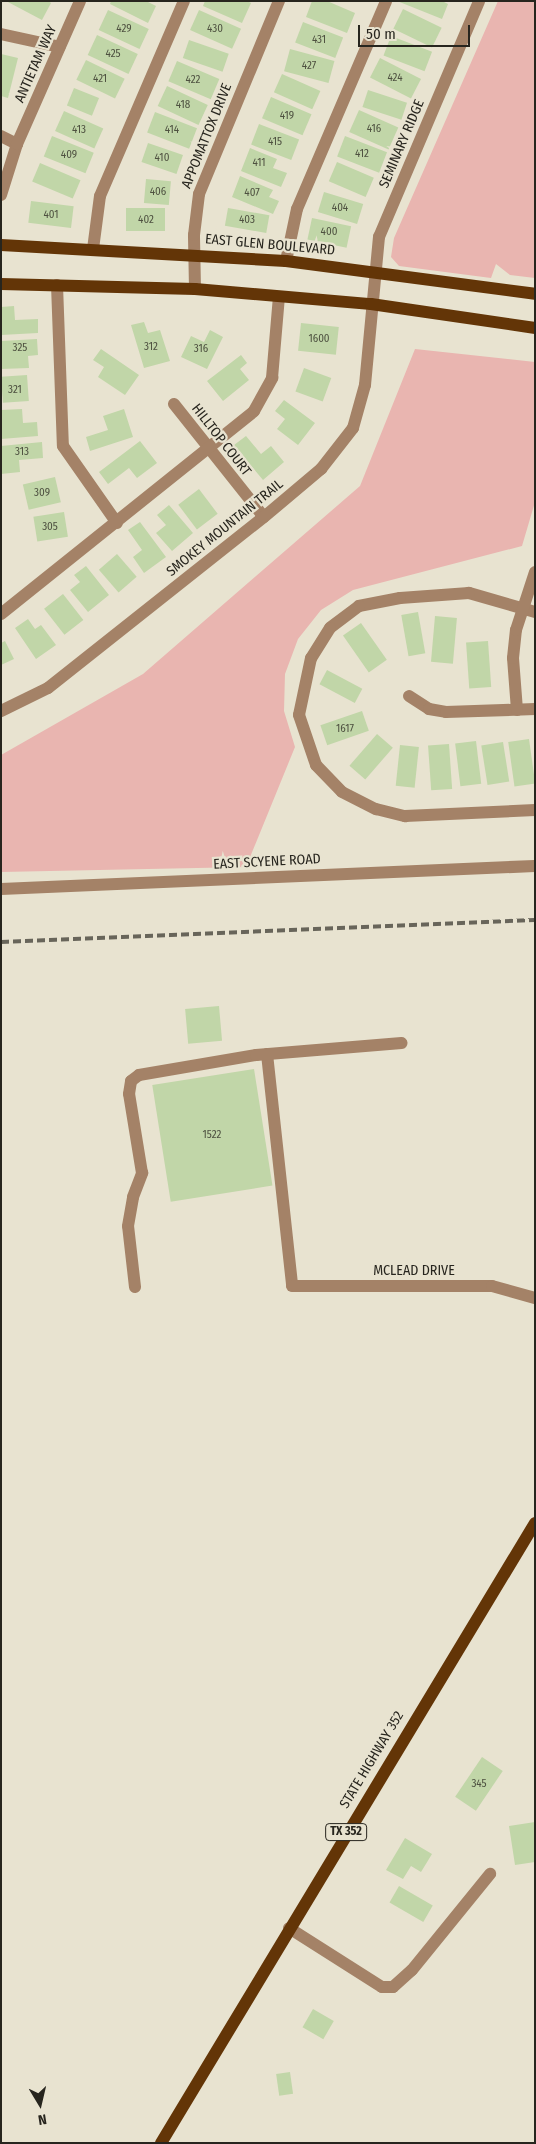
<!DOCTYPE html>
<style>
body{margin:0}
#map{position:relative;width:536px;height:2144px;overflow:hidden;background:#e8e3d0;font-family:"Fira Sans Condensed",sans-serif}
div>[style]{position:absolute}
.green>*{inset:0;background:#e9b5b0}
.building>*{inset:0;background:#c1d6a8;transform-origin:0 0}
.minor>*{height:12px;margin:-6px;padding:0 6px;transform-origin:6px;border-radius:6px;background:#a48267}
.major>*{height:12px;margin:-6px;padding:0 6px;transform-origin:6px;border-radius:6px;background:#633507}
.rail>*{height:4px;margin-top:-2px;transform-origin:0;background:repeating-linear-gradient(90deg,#68655a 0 8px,transparent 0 12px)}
span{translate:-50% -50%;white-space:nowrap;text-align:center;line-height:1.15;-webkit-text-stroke:4.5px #e8e3d0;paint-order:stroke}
.number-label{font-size:11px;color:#4e5140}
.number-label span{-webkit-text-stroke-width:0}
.shield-label span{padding:1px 4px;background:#e8e3d0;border:1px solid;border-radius:4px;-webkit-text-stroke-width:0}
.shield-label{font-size:12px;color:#27251e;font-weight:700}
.street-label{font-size:14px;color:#27251e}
.frame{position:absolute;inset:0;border:2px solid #27251e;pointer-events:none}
.north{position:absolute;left:15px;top:2079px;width:50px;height:50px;-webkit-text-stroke:4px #e8e3d0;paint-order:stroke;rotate:171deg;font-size:14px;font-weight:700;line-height:20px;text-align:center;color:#27251e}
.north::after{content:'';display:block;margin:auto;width:18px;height:22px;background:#27251e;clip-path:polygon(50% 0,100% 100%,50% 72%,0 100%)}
.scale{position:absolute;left:358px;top:25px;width:112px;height:22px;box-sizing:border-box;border:2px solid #27251e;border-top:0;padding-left:6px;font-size:15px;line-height:18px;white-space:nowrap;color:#27251e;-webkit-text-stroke:4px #e8e3d0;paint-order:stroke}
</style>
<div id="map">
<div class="green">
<div style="clip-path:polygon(498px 1px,535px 1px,535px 278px,510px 275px,496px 264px,491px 278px,399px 266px,391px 257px,394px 238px)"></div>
<div style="clip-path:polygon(415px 349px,535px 362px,535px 502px,522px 546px,353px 590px,321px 610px,298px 639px,285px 674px,284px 711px,295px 747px,246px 867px,1px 872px,1px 755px,143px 674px,360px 486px)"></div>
</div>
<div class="building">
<div style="clip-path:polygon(6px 1px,48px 1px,51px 3px,42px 20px)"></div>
<div style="clip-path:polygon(111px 1px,146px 1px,156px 6px,148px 23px,110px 4px)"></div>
<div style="clip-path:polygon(205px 1px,247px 1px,251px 3px,242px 23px,203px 6px)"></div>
<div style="clip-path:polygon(312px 1px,327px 1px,355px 13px,347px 33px,306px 17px)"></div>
<div style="clip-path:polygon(397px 1px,442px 1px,448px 4px,442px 19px)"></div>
<div style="left:403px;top:9px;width:43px;height:22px;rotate:26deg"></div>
<div style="left:108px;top:10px;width:45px;height:22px;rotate:25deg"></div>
<div style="left:199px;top:10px;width:46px;height:22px;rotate:24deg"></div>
<div style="left:303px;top:22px;width:43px;height:22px;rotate:21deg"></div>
<div style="left:97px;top:35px;width:45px;height:22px;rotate:25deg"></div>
<div style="left:391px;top:36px;width:44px;height:21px;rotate:21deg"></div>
<div style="left:189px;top:40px;width:42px;height:19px;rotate:19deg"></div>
<div style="left:290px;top:49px;width:46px;height:23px;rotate:15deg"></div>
<div style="clip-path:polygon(1px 54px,18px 58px,8px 98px,1px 96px)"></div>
<div style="left:380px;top:58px;width:46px;height:22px;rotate:27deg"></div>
<div style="left:86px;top:60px;width:43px;height:22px;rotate:26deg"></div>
<div style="left:177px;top:61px;width:46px;height:22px;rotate:23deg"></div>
<div style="left:282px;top:74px;width:42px;height:20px;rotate:24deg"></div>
<div style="left:167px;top:86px;width:45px;height:22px;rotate:25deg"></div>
<div style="left:74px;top:88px;width:27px;height:19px;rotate:22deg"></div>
<div style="left:368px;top:90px;width:41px;height:18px;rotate:18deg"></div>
<div style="left:271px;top:97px;width:44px;height:23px;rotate:23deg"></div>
<div style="left:359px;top:110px;width:43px;height:24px;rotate:24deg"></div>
<div style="left:64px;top:111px;width:43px;height:22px;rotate:24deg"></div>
<div style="left:155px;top:112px;width:45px;height:22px;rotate:21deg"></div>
<div style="left:259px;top:124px;width:43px;height:22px;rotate:21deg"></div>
<div style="left:52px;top:136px;width:45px;height:22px;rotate:22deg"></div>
<div style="left:345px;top:136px;width:45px;height:22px;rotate:21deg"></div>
<div style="left:148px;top:143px;width:37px;height:20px;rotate:19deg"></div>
<div style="clip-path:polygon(250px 148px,277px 159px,273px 168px,287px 173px,281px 187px,241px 171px)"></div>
<div style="left:337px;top:162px;width:40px;height:21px;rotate:23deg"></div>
<div style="left:40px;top:163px;width:44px;height:20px;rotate:23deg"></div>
<div style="clip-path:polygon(240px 176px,273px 190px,269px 197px,279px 201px,273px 214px,232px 197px)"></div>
<div style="left:146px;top:179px;width:25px;height:24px;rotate:5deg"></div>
<div style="left:324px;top:192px;width:41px;height:21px;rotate:17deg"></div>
<div style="left:31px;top:201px;width:43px;height:22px;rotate:7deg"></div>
<div style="left:126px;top:208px;width:39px;height:23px"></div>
<div style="left:228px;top:208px;width:42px;height:18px;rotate:10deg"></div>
<div style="left:312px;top:218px;width:40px;height:22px;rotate:12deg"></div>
<div style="clip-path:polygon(14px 306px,15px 320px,38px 319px,38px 333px,1px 335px,1px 307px)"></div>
<div style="clip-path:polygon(144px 322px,148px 333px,160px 330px,170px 361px,144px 368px,131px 325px)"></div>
<div style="left:301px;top:323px;width:38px;height:28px;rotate:6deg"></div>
<div style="clip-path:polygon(210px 330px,223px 337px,207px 369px,181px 357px,191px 336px,204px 342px)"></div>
<div style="clip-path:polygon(37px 339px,38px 355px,28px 356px,29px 368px,1px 369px,1px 341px)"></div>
<div style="clip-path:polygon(101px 349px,139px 375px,125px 395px,98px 377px,104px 367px,93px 360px)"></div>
<div style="clip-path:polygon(241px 355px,247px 363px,240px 369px,249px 380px,223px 401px,207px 381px)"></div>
<div style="left:304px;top:368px;width:29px;height:25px;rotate:20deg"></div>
<div style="left:27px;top:375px;width:26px;height:26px;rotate:86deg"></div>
<div style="clip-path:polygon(284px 400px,315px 423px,298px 445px,277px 429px,285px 419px,275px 411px)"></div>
<div style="clip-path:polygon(22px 409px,23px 423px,37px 422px,38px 436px,1px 439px,1px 410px)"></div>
<div style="clip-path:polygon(124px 409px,133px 437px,90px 451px,86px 437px,108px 430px,103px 416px)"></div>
<div style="clip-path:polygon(246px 436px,261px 454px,271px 446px,284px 462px,263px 480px,234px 445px)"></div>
<div style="clip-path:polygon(140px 441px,157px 463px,137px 478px,129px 468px,108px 484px,99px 472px)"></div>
<div style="clip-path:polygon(42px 442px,43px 458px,19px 460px,20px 472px,1px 474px,1px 446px)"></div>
<div style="left:55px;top:477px;width:26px;height:33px;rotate:77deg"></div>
<div style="left:199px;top:489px;width:31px;height:26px;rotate:53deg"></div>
<div style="clip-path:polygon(169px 505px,193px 533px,172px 551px,156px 533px,166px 525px,157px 515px)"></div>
<div style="left:64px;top:512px;width:25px;height:31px;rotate:81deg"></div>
<div style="clip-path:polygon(140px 522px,166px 557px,144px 573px,133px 557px,142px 550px,128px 530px)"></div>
<div style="left:117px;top:554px;width:30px;height:24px;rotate:49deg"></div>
<div style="clip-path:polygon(86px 566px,109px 595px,88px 612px,70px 590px,80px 582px,74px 575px)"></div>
<div style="left:63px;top:594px;width:33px;height:24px;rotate:52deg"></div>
<div style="left:418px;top:612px;width:42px;height:17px;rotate:80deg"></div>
<div style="left:435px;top:616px;width:22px;height:46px;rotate:5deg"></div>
<div style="clip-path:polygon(28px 619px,35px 629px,41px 625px,56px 645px,36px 659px,15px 628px)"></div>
<div style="left:361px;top:623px;width:45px;height:22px;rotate:55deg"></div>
<div style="clip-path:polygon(5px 641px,14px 659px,1px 665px,1px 643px)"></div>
<div style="left:488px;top:641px;width:46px;height:22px;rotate:86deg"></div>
<div style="left:327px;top:670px;width:40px;height:16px;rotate:28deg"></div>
<div style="left:362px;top:711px;width:21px;height:44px;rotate:71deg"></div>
<div style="left:377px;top:734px;width:21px;height:42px;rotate:41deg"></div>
<div style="left:529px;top:739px;width:45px;height:21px;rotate:82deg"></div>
<div style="left:476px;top:741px;width:43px;height:21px;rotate:83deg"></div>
<div style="left:503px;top:742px;width:40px;height:22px;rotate:81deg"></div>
<div style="left:449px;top:744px;width:45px;height:21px;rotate:86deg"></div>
<div style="left:400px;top:745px;width:19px;height:41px;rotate:6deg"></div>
<div style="left:219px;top:1006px;width:35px;height:34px;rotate:85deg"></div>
<div style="left:254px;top:1069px;width:118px;height:103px;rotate:81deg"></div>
<div style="left:482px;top:1757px;width:25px;height:48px;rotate:34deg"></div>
<div style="clip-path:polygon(535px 1822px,535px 1862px,515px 1865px,509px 1826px)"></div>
<div style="clip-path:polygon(405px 1838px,432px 1854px,421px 1872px,411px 1866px,403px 1879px,386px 1870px)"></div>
<div style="left:399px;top:1886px;width:39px;height:19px;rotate:30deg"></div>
<div style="left:313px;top:2009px;width:24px;height:21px;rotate:30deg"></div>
<div style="left:290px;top:2072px;width:22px;height:14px;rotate:82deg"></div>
</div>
<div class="minor">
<div style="left:1px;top:34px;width:60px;rotate:12.4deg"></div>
<div style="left:1px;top:136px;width:18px;rotate:27deg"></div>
<div style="left:1px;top:195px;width:53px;rotate:-72.6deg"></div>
<div style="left:17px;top:144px;width:156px;rotate:-66.2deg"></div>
<div style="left:93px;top:249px;width:53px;rotate:-82.5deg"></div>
<div style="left:100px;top:196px;width:212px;rotate:-66.7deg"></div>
<div style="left:286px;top:261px;width:53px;rotate:-78.1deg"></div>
<div style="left:297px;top:209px;width:226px;rotate:-66.8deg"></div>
<div style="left:57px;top:285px;width:161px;rotate:87.9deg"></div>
<div style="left:63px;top:446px;width:94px;rotate:55deg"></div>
<div style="left:195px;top:289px;width:54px;rotate:-91.1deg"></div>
<div style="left:194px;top:235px;width:41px;rotate:-83deg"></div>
<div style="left:199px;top:194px;width:209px;rotate:-67.5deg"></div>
<div style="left:174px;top:404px;width:144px;rotate:51.5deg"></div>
<div style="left:535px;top:612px;width:69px;rotate:-163.9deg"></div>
<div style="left:469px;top:593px;width:69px;rotate:175.9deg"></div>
<div style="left:400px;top:598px;width:42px;rotate:169deg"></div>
<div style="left:359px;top:606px;width:36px;rotate:143deg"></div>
<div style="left:330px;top:628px;width:36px;rotate:122deg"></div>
<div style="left:311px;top:658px;width:58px;rotate:101.9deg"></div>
<div style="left:299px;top:715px;width:53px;rotate:71.2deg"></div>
<div style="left:316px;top:765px;width:37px;rotate:46deg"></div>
<div style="left:342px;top:792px;width:38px;rotate:27deg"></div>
<div style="left:376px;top:809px;width:30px;rotate:14deg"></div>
<div style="left:405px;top:816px;width:130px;rotate:-2.6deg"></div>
<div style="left:1px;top:614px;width:324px;rotate:-38.7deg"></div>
<div style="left:254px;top:411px;width:38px;rotate:-61deg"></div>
<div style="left:272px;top:378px;width:81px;rotate:-85.1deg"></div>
<div style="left:409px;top:696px;width:24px;rotate:33deg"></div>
<div style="left:429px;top:709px;width:17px;rotate:10deg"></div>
<div style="left:446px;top:712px;width:89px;rotate:-1.9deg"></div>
<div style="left:517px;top:710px;width:52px;rotate:-94.4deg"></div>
<div style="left:513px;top:658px;width:28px;rotate:-84deg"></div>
<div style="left:516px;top:630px;width:61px;rotate:-71.9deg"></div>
<div style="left:1px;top:711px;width:52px;rotate:-26.1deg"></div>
<div style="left:48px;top:688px;width:275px;rotate:-38.4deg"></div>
<div style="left:264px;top:517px;width:75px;rotate:-40.1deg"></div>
<div style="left:321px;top:469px;width:52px;rotate:-52deg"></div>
<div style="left:353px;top:428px;width:45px;rotate:-74.4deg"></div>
<div style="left:365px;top:385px;width:149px;rotate:-84.6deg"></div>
<div style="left:379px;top:237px;width:256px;rotate:-67deg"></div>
<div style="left:1px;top:889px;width:534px;rotate:-2.47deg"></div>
<div style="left:267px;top:1054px;width:233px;rotate:83.8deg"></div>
<div style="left:292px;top:1286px;width:200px"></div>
<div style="left:492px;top:1286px;width:45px;rotate:15.6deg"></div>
<div style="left:135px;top:1287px;width:61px;rotate:-96.5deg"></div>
<div style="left:128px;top:1226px;width:29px;rotate:-80deg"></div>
<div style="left:133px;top:1197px;width:26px;rotate:-69deg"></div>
<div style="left:142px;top:1173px;width:80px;rotate:-99.3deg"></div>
<div style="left:129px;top:1094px;width:13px;rotate:-81deg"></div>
<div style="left:131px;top:1081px;width:10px;rotate:-37deg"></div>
<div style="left:139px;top:1075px;width:119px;rotate:-9.7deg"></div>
<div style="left:256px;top:1055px;width:146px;rotate:-4.7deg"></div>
<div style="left:289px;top:1928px;width:110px;rotate:32.4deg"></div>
<div style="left:382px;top:1987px;width:11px"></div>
<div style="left:393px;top:1987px;width:25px;rotate:-42deg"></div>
<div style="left:412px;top:1970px;width:124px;rotate:-50.9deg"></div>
</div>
<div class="major">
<div style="left:1px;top:245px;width:285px;rotate:3.2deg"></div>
<div style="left:286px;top:261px;width:251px;rotate:7.5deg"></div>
<div style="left:1px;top:284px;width:194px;rotate:1.5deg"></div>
<div style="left:195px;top:289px;width:177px;rotate:4.9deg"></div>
<div style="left:371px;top:304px;width:166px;rotate:8.3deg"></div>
<div style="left:161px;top:2143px;width:724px;rotate:-58.9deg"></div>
</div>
<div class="rail">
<div style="left:1px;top:942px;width:534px;rotate:-2.36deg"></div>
</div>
<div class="number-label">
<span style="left:124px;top:29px">429</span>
<span style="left:215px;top:29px">430</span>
<span style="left:319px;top:40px">431</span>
<span style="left:113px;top:54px">425</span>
<span style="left:309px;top:66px">427</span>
<span style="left:395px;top:78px">424</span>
<span style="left:100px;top:79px">421</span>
<span style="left:193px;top:80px">422</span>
<span style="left:183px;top:105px">418</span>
<span style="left:287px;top:116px">419</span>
<span style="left:374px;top:129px">416</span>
<span style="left:79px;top:130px">413</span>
<span style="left:172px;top:130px">414</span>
<span style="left:275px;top:142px">415</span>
<span style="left:362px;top:154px">412</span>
<span style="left:69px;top:155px">409</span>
<span style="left:162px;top:158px">410</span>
<span style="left:259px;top:163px">411</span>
<span style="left:158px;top:192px">406</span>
<span style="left:252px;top:193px">407</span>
<span style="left:340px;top:208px">404</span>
<span style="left:51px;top:215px">401</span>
<span style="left:146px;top:220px">402</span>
<span style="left:247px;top:220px">403</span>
<span style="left:329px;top:232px">400</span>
<span style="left:319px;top:339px">1600</span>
<span style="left:151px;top:347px">312</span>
<span style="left:20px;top:348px">325</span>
<span style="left:201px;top:349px">316</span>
<span style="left:15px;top:390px">321</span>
<span style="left:22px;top:452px">313</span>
<span style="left:42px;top:493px">309</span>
<span style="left:50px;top:527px">305</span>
<span style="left:345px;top:729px">1617</span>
<span style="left:212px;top:1135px">1522</span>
<span style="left:479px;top:1784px">345</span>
</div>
<div class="shield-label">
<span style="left:346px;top:1832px">TX 352</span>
</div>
<div class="street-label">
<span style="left:36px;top:64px;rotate:-66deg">ANTIETAM WAY</span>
<span style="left:207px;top:136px;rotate:-68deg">APPOMATTOX DRIVE</span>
<span style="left:402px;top:144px;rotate:-67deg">SEMINARY RIDGE</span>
<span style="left:270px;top:245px;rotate:5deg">EAST GLEN BOULEVARD</span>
<span style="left:221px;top:440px;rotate:52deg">HILLTOP COURT</span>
<span style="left:225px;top:528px;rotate:-39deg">SMOKEY MOUNTAIN TRAIL</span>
<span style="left:267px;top:862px;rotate:-3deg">EAST SCYENE ROAD</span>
<span style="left:414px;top:1271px">MCLEAD DRIVE</span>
<span style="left:372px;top:1760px;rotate:-59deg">STATE HIGHWAY 352</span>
</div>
<div class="frame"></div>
<div class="north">N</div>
<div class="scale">50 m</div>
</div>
